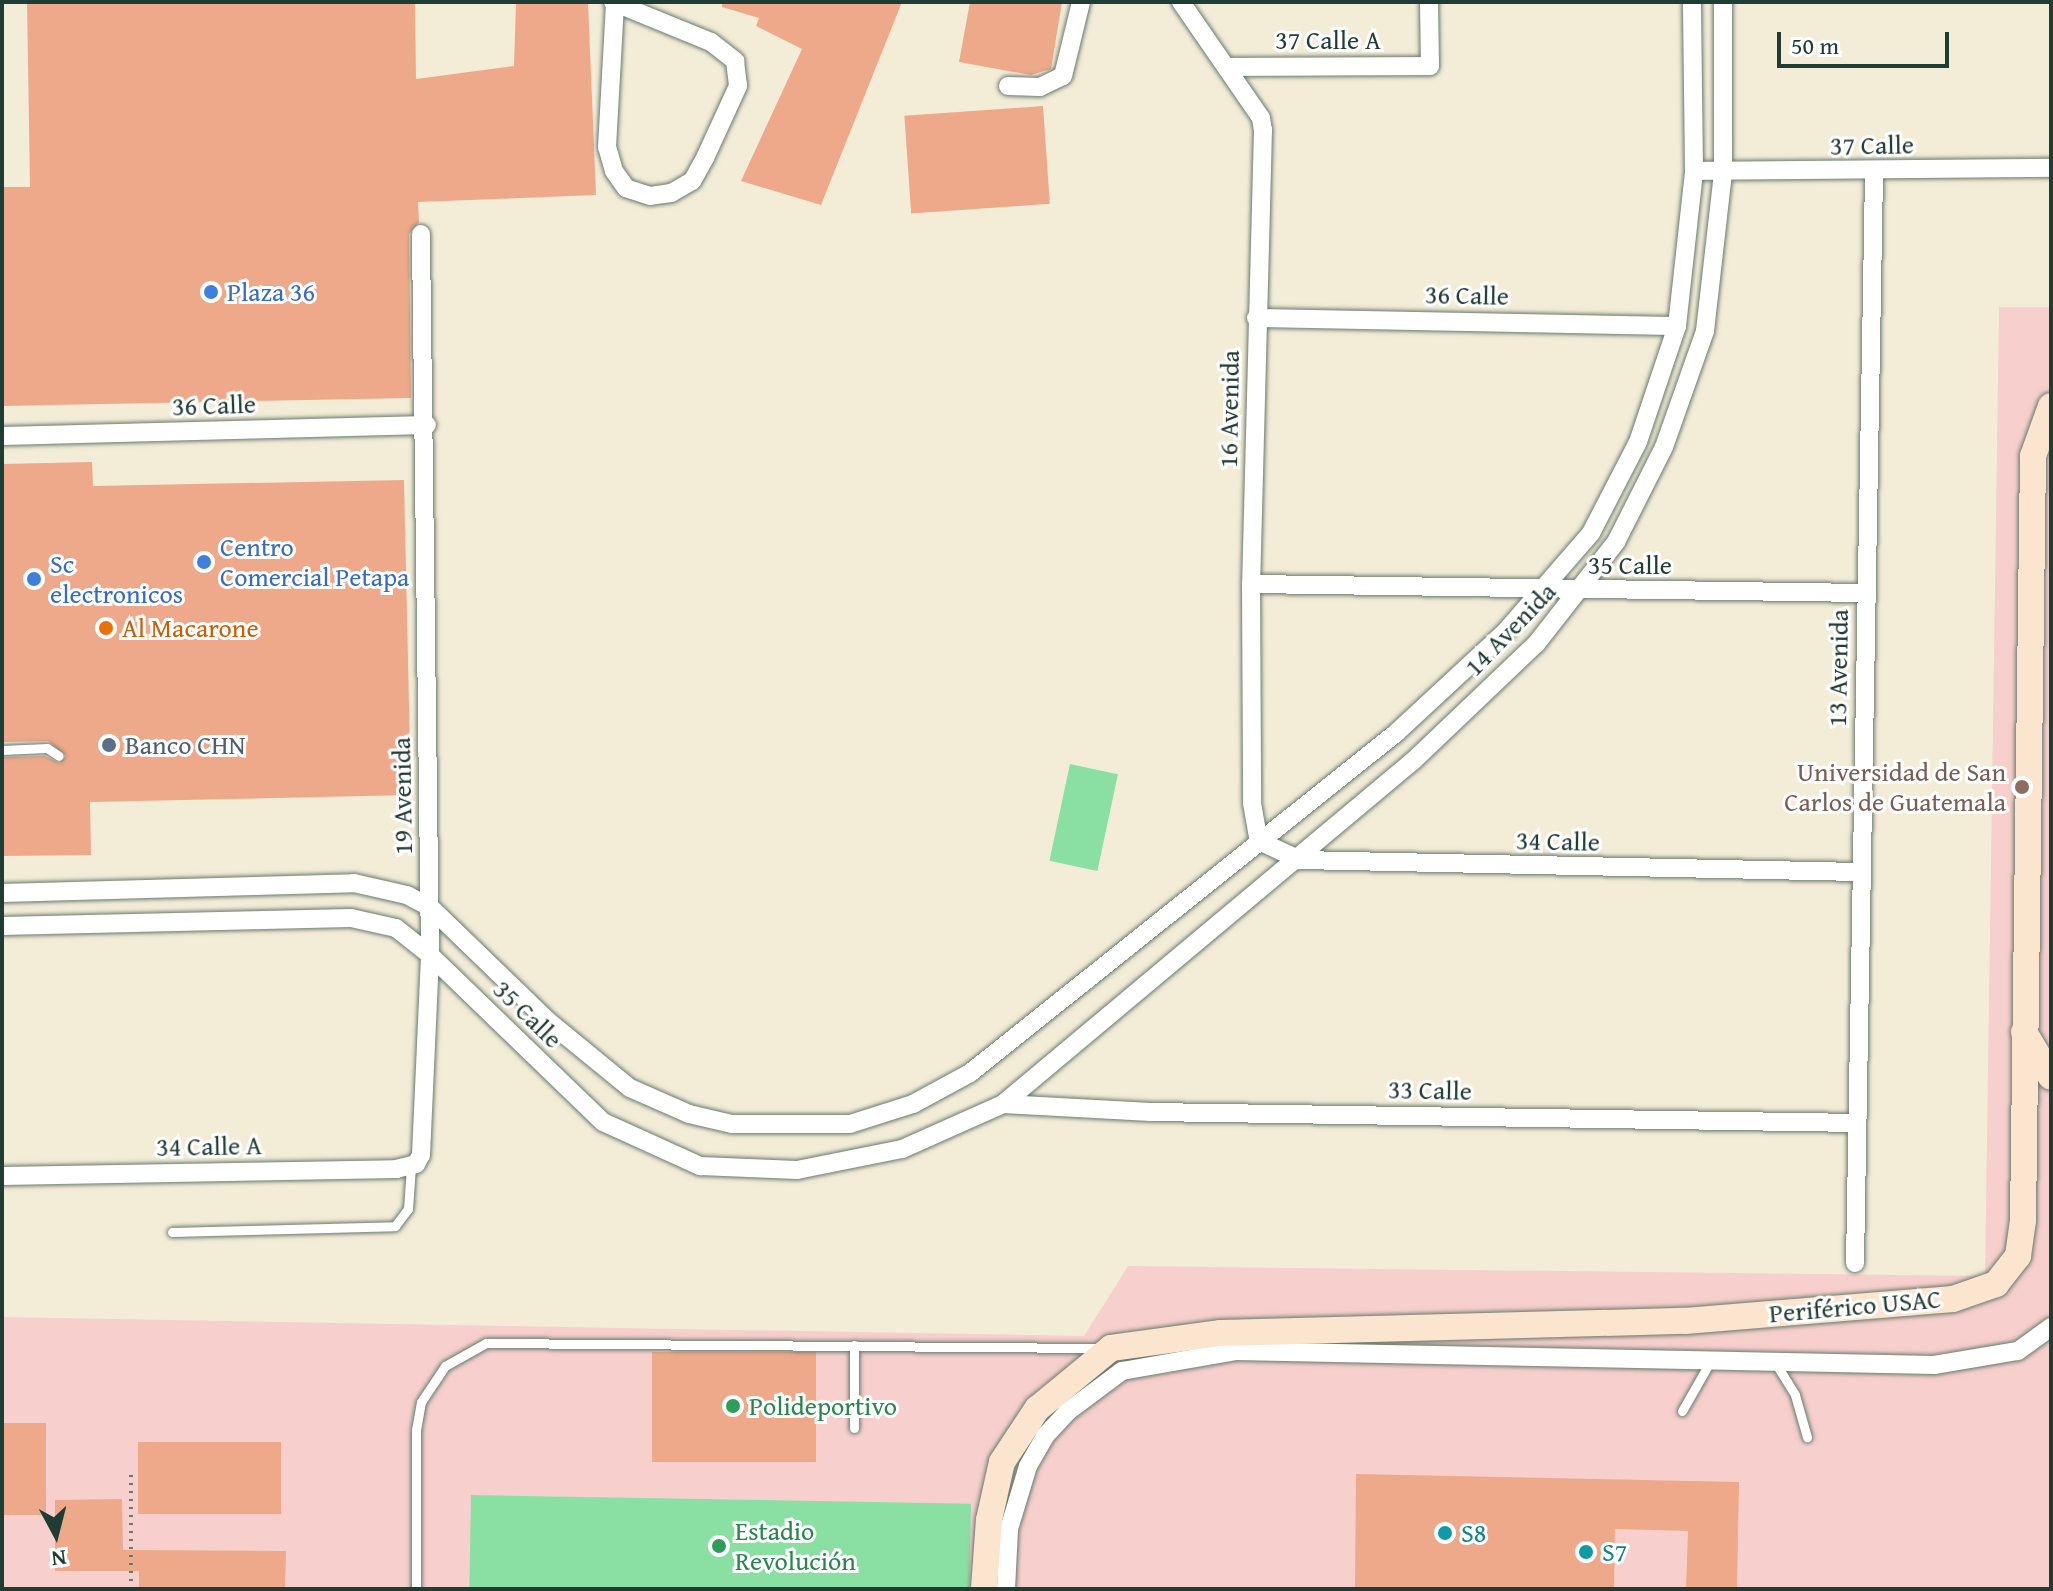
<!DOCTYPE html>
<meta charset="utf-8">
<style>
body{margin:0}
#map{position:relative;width:2053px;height:1591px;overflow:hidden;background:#f3edd8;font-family:"Gentium Book Plus",serif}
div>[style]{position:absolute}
.built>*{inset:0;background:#f7d0cd}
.green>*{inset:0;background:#8ae0a3;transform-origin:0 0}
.building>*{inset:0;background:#eea98b;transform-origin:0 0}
.path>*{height:4px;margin-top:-2px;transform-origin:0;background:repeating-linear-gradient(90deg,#697b6d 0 2px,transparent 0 8px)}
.roads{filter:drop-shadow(0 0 2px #697b6d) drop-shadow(0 0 2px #697b6d)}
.lane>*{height:9px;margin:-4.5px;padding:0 4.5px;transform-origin:4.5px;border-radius:4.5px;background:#fff}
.street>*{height:18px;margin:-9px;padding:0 9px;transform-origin:9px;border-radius:9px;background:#fff}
.secondary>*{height:26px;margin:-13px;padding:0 13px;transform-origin:13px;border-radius:13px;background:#fce5cf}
.dots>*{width:22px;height:22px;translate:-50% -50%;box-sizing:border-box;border:4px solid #fff;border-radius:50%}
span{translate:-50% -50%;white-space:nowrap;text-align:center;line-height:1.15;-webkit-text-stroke:6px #fff;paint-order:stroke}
.street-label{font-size:26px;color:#1f3d34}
.shop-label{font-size:26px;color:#366cbe}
.left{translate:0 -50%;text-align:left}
.food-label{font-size:26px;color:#c56008}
.service-label{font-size:26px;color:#4e5e75}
.education-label{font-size:26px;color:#785e54}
.right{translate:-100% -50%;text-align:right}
.leisure-label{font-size:26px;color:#27864d}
.culture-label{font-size:26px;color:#0d838f}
.frame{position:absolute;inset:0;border:4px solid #1f3d34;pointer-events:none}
.north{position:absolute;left:16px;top:1495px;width:80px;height:80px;-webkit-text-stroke:6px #fff;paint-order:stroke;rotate:173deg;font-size:22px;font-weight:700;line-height:32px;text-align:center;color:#1f3d34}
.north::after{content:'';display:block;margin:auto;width:28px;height:36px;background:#1f3d34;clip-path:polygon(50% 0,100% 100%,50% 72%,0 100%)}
.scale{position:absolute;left:1777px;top:32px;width:172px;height:36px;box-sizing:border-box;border:4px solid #1f3d34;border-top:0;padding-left:10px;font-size:24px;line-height:28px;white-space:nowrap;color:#1f3d34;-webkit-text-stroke:6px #fff;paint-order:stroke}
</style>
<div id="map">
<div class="built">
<div style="clip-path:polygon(1999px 307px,2051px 307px,2051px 1589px,2px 1589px,2px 1317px,1084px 1336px,1128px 1266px,1985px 1276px)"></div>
</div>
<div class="green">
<div style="left:1070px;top:764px;width:49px;height:99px;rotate:12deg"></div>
<div style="left:471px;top:1495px;width:500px;height:94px;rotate:1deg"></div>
</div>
<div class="building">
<div style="clip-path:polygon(27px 2px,415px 2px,416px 79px,514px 66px,516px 2px,588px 2px,596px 195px,418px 202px,419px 222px,409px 234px,411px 398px,2px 406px,2px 187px,30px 187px)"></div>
<div style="clip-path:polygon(722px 2px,902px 2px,821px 205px,741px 181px,802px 49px,756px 26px,759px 18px,722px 7px)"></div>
<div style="clip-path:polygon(970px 2px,1062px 2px,1051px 69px,1031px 75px,959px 62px)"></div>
<div style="left:1043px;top:106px;width:98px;height:139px;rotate:86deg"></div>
<div style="clip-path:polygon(92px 462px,93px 486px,404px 480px,411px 795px,90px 802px,91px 855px,2px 856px,2px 757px,45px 756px,59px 763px,66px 756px,48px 741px,2px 742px,2px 464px)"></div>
<div style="left:652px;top:1352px;width:164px;height:110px"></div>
<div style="left:2px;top:1423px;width:44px;height:92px"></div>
<div style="left:138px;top:1442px;width:143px;height:72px"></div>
<div style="clip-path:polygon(1356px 1474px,1739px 1482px,1737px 1589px,1686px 1589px,1688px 1531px,1615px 1529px,1614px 1589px,1355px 1589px)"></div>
<div style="clip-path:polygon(122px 1499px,123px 1550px,286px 1551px,285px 1589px,139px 1589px,139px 1571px,55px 1571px,55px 1500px)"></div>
</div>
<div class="path">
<div style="left:131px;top:1589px;width:120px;rotate:-90deg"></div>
</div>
<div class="roads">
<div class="lane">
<div style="left:2px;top:750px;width:45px;rotate:-2.5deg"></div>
<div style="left:47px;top:748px;width:14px;rotate:34deg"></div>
<div style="left:172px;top:1232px;width:223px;rotate:-1.5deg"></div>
<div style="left:395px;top:1226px;width:21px;rotate:-53deg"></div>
<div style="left:408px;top:1209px;width:43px;rotate:-86deg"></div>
<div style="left:854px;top:1345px;width:83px;rotate:90deg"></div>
<div style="left:1776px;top:1364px;width:36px;rotate:58deg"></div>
<div style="left:1795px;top:1395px;width:44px;rotate:74.1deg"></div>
<div style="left:1682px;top:1411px;width:56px;rotate:-60.3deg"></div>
<div style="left:416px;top:1589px;width:159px;rotate:-90deg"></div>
<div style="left:416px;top:1430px;width:28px;rotate:-80deg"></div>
<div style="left:421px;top:1402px;width:43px;rotate:-56.3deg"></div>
<div style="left:445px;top:1366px;width:47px;rotate:-29.3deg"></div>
<div style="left:486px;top:1343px;width:614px;rotate:0.47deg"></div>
</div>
<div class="street">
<div style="left:613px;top:2px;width:106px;rotate:22.2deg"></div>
<div style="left:711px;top:42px;width:31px;rotate:38deg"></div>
<div style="left:735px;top:61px;width:25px;rotate:83deg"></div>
<div style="left:738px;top:86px;width:79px;rotate:114.6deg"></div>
<div style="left:705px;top:158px;width:26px;rotate:119deg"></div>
<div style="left:692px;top:181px;width:24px;rotate:150deg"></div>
<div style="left:671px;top:193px;width:21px;rotate:172deg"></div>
<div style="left:650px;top:196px;width:25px;rotate:-162deg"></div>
<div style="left:626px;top:188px;width:21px;rotate:-125deg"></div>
<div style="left:614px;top:171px;width:25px;rotate:-106deg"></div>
<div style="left:607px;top:147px;width:143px;rotate:-86.8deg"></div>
<div style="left:1181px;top:2px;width:141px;rotate:55.4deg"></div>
<div style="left:1261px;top:118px;width:12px;rotate:81deg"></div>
<div style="left:1263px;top:130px;width:454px;rotate:91.5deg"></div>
<div style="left:1251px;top:584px;width:219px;rotate:89.7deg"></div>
<div style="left:1252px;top:803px;width:39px;rotate:80deg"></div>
<div style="left:1259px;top:841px;width:45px;rotate:24.9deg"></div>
<div style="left:1300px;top:860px;width:561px;rotate:1.23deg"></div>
<div style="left:1226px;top:67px;width:204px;rotate:-0.3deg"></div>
<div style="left:1430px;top:66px;width:64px;rotate:-90.9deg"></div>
<div style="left:1008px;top:86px;width:32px;rotate:2deg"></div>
<div style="left:1040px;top:87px;width:25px;rotate:-26deg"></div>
<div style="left:1063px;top:76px;width:76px;rotate:-76.3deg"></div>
<div style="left:1694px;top:171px;width:357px;rotate:-0.5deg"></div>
<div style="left:1256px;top:318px;width:421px;rotate:1.1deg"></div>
<div style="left:2px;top:436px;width:425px;rotate:-1.5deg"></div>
<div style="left:1251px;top:584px;width:614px;rotate:0.84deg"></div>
<div style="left:2px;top:893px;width:352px;rotate:-1.6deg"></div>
<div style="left:354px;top:883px;width:54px;rotate:12.8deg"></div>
<div style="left:407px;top:895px;width:26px;rotate:28deg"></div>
<div style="left:430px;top:907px;width:164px;rotate:44deg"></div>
<div style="left:548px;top:1021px;width:106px;rotate:39.3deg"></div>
<div style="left:630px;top:1088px;width:64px;rotate:23.8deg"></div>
<div style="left:689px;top:1114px;width:44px;rotate:13.1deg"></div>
<div style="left:732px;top:1124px;width:118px"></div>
<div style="left:850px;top:1124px;width:66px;rotate:-17.6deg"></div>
<div style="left:913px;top:1104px;width:65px;rotate:-28.5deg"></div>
<div style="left:970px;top:1073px;width:545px;rotate:-38.59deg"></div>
<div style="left:1396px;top:733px;width:149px;rotate:-42.8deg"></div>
<div style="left:1505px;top:632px;width:131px;rotate:-49deg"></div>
<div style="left:1591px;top:533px;width:102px;rotate:-62.7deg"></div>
<div style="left:1638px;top:442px;width:122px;rotate:-71.4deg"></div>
<div style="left:1677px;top:326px;width:156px;rotate:-83.7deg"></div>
<div style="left:1694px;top:171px;width:169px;rotate:-90.7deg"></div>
<div style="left:2px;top:926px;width:349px;rotate:-1.3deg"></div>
<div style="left:351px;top:918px;width:46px;rotate:12.5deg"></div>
<div style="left:396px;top:928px;width:43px;rotate:38.5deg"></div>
<div style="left:430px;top:955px;width:240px;rotate:44deg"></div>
<div style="left:603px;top:1122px;width:107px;rotate:24.4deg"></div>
<div style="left:700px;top:1166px;width:97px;rotate:2.4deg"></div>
<div style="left:797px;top:1170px;width:107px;rotate:-11.3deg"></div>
<div style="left:902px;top:1149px;width:111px;rotate:-24deg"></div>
<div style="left:1003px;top:1104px;width:535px;rotate:-39.92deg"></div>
<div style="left:1413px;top:761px;width:170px;rotate:-43.6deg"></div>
<div style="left:1536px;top:644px;width:130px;rotate:-51.9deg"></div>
<div style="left:1616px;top:542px;width:106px;rotate:-63.2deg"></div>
<div style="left:1664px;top:447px;width:123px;rotate:-70.5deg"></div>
<div style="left:1705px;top:331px;width:160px;rotate:-83.5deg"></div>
<div style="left:1723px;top:172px;width:170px;rotate:-90deg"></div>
<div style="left:1003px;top:1104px;width:148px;rotate:3.1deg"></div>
<div style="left:1151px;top:1112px;width:705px;rotate:0.89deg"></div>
<div style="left:2px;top:1176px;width:394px;rotate:-1deg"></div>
<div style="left:396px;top:1169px;width:21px;rotate:-14deg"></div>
<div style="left:416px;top:1164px;width:10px;rotate:-61deg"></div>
<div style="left:421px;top:1155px;width:200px;rotate:-87.4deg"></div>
<div style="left:430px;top:955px;width:721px;rotate:-90.72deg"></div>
<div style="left:1855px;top:1263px;width:1092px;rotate:-89deg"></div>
<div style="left:1006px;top:1589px;width:60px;rotate:-87.1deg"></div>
<div style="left:1009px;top:1529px;width:66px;rotate:-73.2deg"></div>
<div style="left:1028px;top:1466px;width:34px;rotate:-60deg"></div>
<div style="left:1045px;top:1436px;width:33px;rotate:-47deg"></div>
<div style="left:1067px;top:1412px;width:69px;rotate:-36.7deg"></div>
<div style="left:1122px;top:1371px;width:115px;rotate:-10deg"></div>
<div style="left:1235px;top:1351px;width:699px;rotate:1.15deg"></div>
<div style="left:1934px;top:1365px;width:85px;rotate:-9.5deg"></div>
<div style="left:2018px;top:1351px;width:41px;rotate:-36deg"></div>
</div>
<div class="secondary">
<div style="left:2024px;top:1032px;width:52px;rotate:59deg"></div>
<div style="left:984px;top:1589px;width:69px;rotate:-85.9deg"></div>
<div style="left:989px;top:1520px;width:59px;rotate:-77.4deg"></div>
<div style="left:1002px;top:1462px;width:64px;rotate:-56.6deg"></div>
<div style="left:1037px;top:1409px;width:96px;rotate:-39.5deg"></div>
<div style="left:1111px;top:1348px;width:111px;rotate:-7.8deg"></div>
<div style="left:1221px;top:1333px;width:464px;rotate:-1.5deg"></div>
<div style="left:1685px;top:1321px;width:269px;rotate:-4.7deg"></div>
<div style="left:1953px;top:1299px;width:46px;rotate:-19.2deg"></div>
<div style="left:1996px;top:1284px;width:36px;rotate:-52deg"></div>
<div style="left:2018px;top:1256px;width:36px;rotate:-82deg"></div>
<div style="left:2023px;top:1220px;width:764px;rotate:-89.25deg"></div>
<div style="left:2033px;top:456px;width:53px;rotate:-70.2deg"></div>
</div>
</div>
<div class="dots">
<div style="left:211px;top:292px;background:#3f7fe0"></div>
<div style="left:204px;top:562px;background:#3f7fe0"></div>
<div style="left:34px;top:579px;background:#3f7fe0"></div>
<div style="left:106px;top:628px;background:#e8710a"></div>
<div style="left:109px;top:745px;background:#5c6f8a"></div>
<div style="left:2022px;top:787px;background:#8d6e63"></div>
<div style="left:733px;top:1406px;background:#2e9e5b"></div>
<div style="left:1445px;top:1533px;background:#0f9aa8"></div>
<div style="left:719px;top:1546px;background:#2e9e5b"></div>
<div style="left:1586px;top:1552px;background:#0f9aa8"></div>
</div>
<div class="street-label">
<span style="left:1328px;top:40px">37 Calle A</span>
<span style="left:1872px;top:145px;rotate:-1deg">37 Calle</span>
<span style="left:1467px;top:295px;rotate:1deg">36 Calle</span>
<span style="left:214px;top:405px;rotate:-2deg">36 Calle</span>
<span style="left:1229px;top:409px;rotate:-89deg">16 Avenida</span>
<span style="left:1630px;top:565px">35 Calle</span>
<span style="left:1510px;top:629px;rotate:-46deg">14 Avenida</span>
<span style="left:1838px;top:668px;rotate:-89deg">13 Avenida</span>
<span style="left:402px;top:796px;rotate:-91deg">19 Avenida</span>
<span style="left:1558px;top:841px;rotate:1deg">34 Calle</span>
<span style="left:528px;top:1014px;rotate:44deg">35 Calle</span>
<span style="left:1430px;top:1090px;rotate:1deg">33 Calle</span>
<span style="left:209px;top:1146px;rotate:-1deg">34 Calle A</span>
<span style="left:1855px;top:1306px;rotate:-5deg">Periférico USAC</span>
</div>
<div class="shop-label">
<span class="left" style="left:227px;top:292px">Plaza 36</span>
<span class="left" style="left:220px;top:562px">Centro<br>Comercial Petapa</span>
<span class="left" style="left:50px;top:579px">Sc<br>electronicos</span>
</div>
<div class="food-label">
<span class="left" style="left:122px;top:628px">Al Macarone</span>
</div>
<div class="service-label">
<span class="left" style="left:125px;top:745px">Banco CHN</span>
</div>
<div class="education-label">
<span class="right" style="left:2006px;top:787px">Universidad de San<br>Carlos de Guatemala</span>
</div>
<div class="leisure-label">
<span class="left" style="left:749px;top:1406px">Polideportivo</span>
<span class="left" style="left:735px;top:1546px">Estadio<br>Revolución</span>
</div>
<div class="culture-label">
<span class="left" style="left:1461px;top:1533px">S8</span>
<span class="left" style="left:1602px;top:1552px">S7</span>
</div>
<div class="frame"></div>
<div class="north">N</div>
<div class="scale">50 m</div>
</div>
